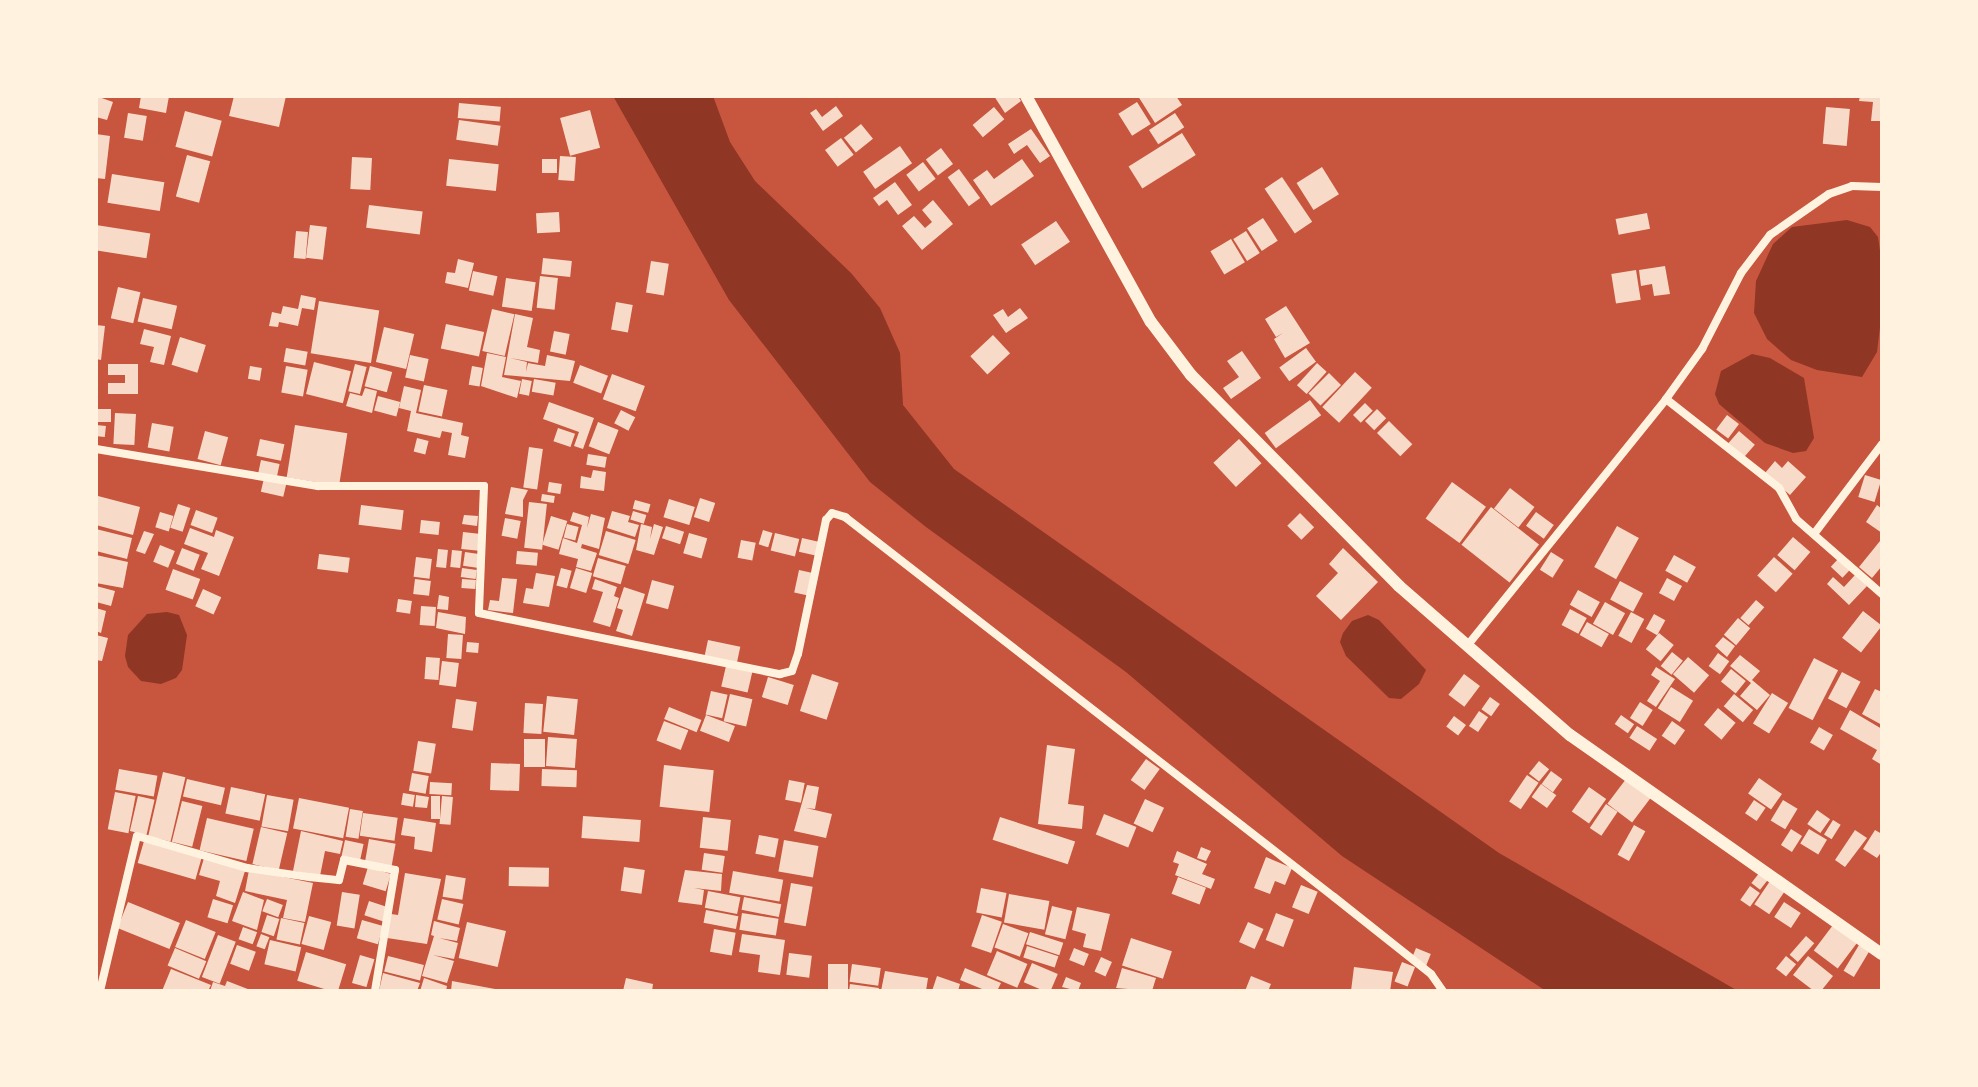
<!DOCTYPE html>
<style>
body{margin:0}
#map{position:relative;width:1978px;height:1087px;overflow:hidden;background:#c8553d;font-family:"Public Sans",sans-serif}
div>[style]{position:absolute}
.water>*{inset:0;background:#8f3625}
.building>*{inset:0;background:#f7dbc8;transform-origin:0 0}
.minor>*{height:8px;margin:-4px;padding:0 4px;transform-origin:4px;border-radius:4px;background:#fff3e0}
.tertiary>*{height:12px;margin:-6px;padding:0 6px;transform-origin:6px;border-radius:6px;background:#fff3e0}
span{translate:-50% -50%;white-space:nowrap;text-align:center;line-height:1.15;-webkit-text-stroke:7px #fff3e0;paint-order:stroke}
.frame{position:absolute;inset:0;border:98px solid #fff3e0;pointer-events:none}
</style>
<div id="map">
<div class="water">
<div style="clip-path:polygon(613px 96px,713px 96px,730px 142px,755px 181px,851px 273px,880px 308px,900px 353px,903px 405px,954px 469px,1499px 853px,1738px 991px,1546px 991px,1342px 856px,1126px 672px,926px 527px,870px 482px,729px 300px)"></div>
<div style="clip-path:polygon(1847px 220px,1870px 227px,1878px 237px,1881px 258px,1882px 311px,1877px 352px,1862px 377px,1817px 370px,1791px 360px,1767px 339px,1754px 313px,1756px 281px,1773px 244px,1792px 227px)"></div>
<div style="clip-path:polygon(1752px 354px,1770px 358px,1804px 378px,1814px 438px,1806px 451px,1793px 453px,1765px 443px,1719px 404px,1715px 394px,1721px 371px)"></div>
<div style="clip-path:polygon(167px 612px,179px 615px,187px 635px,182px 670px,176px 678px,161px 684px,141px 681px,128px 667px,125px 656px,128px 635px,147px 614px)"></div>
<div style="clip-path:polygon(1368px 615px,1379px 620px,1426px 670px,1419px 684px,1401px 699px,1389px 698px,1346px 656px,1340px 642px,1343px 633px,1352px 621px)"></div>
</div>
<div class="building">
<div style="clip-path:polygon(96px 96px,113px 102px,107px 120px,96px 117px)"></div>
<div style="clip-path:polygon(141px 96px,169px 96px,166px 113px,139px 108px)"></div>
<div style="clip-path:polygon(234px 96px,286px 96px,279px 127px,229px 116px)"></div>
<div style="clip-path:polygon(994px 96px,1018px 96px,1021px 101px,1005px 113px)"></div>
<div style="clip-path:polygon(1138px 96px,1176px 96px,1182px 105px,1155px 123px)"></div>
<div style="clip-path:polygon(1860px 96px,1882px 96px,1882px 121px,1871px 121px,1873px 102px,1859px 101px)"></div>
<div style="left:1137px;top:102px;width:26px;height:22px;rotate:58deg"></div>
<div style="left:459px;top:103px;width:42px;height:15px;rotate:5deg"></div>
<div style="clip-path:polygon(836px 106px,843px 116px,823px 131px,810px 113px,816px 109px,822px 117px)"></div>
<div style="left:994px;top:107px;width:16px;height:28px;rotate:50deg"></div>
<div style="left:1826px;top:107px;width:24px;height:37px;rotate:5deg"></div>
<div style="left:590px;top:110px;width:39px;height:31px;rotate:75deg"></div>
<div style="left:185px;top:111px;width:38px;height:37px;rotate:15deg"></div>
<div style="left:128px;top:113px;width:19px;height:25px;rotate:9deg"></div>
<div style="left:1175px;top:113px;width:17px;height:31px;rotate:57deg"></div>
<div style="left:459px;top:120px;width:42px;height:20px;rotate:8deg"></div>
<div style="left:861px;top:124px;width:19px;height:22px;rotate:51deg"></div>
<div style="clip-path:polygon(1031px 129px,1050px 156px,1040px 163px,1027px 145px,1014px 154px,1008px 144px)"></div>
<div style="left:1182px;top:133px;width:26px;height:63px;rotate:58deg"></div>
<div style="clip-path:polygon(96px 134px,110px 136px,105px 179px,96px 178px)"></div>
<div style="left:841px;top:138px;width:21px;height:20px;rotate:53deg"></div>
<div style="left:900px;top:146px;width:21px;height:45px;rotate:55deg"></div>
<div style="left:941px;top:148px;width:20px;height:19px;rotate:53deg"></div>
<div style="left:187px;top:155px;width:24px;height:43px;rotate:15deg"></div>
<div style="left:560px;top:156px;width:16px;height:24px;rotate:4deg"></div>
<div style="left:352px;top:157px;width:20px;height:32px;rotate:3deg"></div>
<div style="left:449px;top:159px;width:50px;height:27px;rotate:6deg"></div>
<div style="left:542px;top:159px;width:15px;height:14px"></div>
<div style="clip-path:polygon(1022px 159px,1034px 176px,991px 206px,973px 180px,987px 170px,994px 179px)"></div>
<div style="left:923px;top:162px;width:21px;height:21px;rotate:53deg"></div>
<div style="left:1322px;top:167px;width:32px;height:30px;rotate:58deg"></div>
<div style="left:959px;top:169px;width:36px;height:14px;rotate:54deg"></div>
<div style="left:112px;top:174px;width:53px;height:29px;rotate:9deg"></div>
<div style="left:1282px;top:177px;width:54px;height:21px;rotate:56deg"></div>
<div style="clip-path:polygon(895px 182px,912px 205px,898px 215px,887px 200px,879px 206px,873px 198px)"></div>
<div style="clip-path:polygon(933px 200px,953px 224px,922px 250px,902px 226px,914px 216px,925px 228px,932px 222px,922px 210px)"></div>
<div style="left:369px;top:205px;width:54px;height:23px;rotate:7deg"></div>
<div style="left:559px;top:212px;width:20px;height:23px;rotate:87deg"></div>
<div style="left:1647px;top:213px;width:16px;height:32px;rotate:79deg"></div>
<div style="left:1263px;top:218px;width:27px;height:19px;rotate:57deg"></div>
<div style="left:1056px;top:221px;width:25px;height:42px;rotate:56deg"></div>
<div style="left:96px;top:225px;width:55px;height:25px;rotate:9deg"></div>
<div style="left:310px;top:225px;width:17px;height:33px;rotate:7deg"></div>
<div style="left:296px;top:231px;width:12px;height:27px;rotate:5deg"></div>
<div style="left:1246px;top:231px;width:26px;height:15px;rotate:58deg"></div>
<div style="left:1231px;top:239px;width:27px;height:24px;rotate:59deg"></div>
<div style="left:543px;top:258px;width:29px;height:16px;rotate:6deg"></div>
<div style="clip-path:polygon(458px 259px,474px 263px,468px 288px,445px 283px,447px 272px,455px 273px)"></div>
<div style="left:651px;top:261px;width:18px;height:32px;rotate:9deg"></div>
<div style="clip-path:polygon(1665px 266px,1670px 294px,1654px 296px,1652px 284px,1641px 286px,1639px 270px)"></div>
<div style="left:1636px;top:270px;width:30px;height:25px;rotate:81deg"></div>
<div style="left:473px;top:271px;width:25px;height:20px;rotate:12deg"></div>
<div style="left:540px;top:276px;width:18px;height:32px;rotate:6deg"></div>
<div style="left:506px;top:278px;width:30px;height:29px;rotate:8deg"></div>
<div style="left:118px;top:287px;width:23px;height:32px;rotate:13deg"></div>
<div style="clip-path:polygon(301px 295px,316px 298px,314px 310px,302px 308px,298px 326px,279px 322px,278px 327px,269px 326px,272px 312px,281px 314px,283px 306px,298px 309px)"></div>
<div style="left:143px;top:298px;width:35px;height:24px;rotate:13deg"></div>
<div style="left:319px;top:301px;width:61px;height:53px;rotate:9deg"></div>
<div style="left:616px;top:302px;width:17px;height:28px;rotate:10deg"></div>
<div style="clip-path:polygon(1286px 306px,1310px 343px,1285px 358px,1274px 339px,1283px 333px,1276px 337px,1265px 319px)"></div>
<div style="clip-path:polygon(1020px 308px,1028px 318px,1006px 333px,993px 315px,1003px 309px,1008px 317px)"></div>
<div style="left:492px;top:309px;width:23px;height:43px;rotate:13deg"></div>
<div style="clip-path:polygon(515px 314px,533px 318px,527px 347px,540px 350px,538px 363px,510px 358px,527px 362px,526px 372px,528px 363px,545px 366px,547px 355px,575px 361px,570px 381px,504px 375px)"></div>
<div style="left:446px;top:324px;width:39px;height:25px;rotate:12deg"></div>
<div style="clip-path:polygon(96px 325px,105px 326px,101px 360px,96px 359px)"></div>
<div style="left:384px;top:327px;width:31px;height:36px;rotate:13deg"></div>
<div style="clip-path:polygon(144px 329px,171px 336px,164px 365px,150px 362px,154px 347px,140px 344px)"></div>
<div style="left:554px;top:331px;width:16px;height:21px;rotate:11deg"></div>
<div style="left:993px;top:335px;width:25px;height:31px;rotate:47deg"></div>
<div style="left:180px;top:337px;width:27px;height:29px;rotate:17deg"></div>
<div style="left:286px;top:348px;width:22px;height:14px;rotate:10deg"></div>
<div style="left:1306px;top:348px;width:17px;height:33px;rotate:54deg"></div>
<div style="clip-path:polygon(1242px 351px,1261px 378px,1231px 399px,1223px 388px,1239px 377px,1227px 361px)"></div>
<div style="clip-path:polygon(487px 353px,506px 357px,502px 377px,521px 381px,517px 398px,481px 386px)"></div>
<div style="left:410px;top:355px;width:19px;height:23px;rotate:12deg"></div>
<div style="left:314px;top:362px;width:38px;height:33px;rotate:14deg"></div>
<div style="left:1317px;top:363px;width:13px;height:30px;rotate:42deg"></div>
<div style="clip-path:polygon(108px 364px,138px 364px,138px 394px,108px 394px,108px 383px,125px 383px,125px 375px,108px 375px)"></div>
<div style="left:355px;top:364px;width:12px;height:28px;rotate:14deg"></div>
<div style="left:580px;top:365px;width:30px;height:19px;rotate:21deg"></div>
<div style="left:250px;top:366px;width:12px;height:13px;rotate:9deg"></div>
<div style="left:286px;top:366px;width:22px;height:27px;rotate:10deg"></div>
<div style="left:370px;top:366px;width:23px;height:21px;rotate:15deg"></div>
<div style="left:472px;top:366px;width:11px;height:19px;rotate:10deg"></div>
<div style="left:1355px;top:372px;width:23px;height:48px;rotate:43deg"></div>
<div style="left:1329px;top:373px;width:17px;height:29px;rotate:45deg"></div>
<div style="left:612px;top:374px;width:35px;height:27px;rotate:20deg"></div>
<div style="left:522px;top:379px;width:10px;height:15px;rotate:11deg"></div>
<div style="left:534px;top:379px;width:22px;height:13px;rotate:10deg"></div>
<div style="left:424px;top:385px;width:24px;height:27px;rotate:12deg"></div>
<div style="clip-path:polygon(404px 386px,421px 390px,416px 413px,463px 423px,461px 435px,469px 437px,465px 458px,448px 455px,452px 433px,442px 431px,440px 438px,407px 431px,411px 411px,399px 408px)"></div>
<div style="clip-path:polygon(365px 388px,377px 391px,372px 413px,346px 406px,350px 393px,362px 396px)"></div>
<div style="left:378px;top:396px;width:23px;height:15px;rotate:15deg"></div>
<div style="left:1310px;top:400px;width:19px;height:56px;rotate:54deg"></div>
<div style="clip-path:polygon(549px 402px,594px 418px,583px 449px,574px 446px,579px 432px,543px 419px)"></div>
<div style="left:1365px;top:403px;width:11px;height:17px;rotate:45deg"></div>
<div style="left:96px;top:409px;width:15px;height:13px"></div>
<div style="left:1377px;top:409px;width:13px;height:17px;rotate:45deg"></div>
<div style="left:621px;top:410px;width:16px;height:15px;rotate:27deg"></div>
<div style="left:115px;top:413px;width:21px;height:31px;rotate:3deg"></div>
<div style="left:1727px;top:415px;width:15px;height:18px;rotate:37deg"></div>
<div style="left:1389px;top:421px;width:33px;height:17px;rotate:45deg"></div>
<div style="left:598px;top:422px;width:22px;height:26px;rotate:21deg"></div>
<div style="left:152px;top:423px;width:22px;height:25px;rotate:10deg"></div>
<div style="left:96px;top:425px;width:10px;height:11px;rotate:6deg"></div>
<div style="left:295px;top:425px;width:53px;height:53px;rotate:9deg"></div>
<div style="left:558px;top:428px;width:18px;height:14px;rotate:19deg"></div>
<div style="left:205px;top:431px;width:24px;height:29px;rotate:15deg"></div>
<div style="left:1739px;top:431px;width:21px;height:17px;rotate:41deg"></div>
<div style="left:417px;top:438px;width:12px;height:14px;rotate:14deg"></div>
<div style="left:260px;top:439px;width:25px;height:17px;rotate:12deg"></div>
<div style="left:1239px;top:439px;width:33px;height:35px;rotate:47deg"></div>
<div style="left:529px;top:447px;width:14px;height:41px;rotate:8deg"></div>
<div style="left:588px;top:454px;width:19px;height:11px;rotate:9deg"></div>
<div style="left:261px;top:460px;width:19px;height:14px;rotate:12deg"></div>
<div style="clip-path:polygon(1775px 461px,1782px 468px,1788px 461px,1806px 477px,1790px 495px,1765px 473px)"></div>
<div style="clip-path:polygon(593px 470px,606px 472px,604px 491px,580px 488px,581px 476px,591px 478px)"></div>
<div style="left:1865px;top:475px;width:17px;height:23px;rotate:17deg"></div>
<div style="left:264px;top:478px;width:23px;height:14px;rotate:13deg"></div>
<div style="left:549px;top:482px;width:13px;height:10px;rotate:9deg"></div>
<div style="left:1452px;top:482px;width:42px;height:45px;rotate:36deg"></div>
<div style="clip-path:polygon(511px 487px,528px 490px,523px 500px,523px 517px,505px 514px)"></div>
<div style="left:1510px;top:488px;width:31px;height:26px;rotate:38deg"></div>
<div style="left:542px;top:494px;width:13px;height:7px;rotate:9deg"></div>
<div style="clip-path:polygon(98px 496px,140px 507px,133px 535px,96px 525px)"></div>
<div style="left:700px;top:498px;width:16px;height:20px;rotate:18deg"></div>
<div style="left:669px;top:499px;width:27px;height:19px;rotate:17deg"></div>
<div style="left:635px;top:500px;width:16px;height:9px;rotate:15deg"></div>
<div style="left:529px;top:502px;width:18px;height:46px;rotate:6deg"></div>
<div style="left:178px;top:504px;width:13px;height:25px;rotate:18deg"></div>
<div style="left:361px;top:505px;width:43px;height:20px;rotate:7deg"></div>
<div style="clip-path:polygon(1877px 505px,1882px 509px,1882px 533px,1866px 522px)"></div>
<div style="left:1491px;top:507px;width:61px;height:48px;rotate:38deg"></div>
<div style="left:196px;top:510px;width:23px;height:16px;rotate:20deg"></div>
<div style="clip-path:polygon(612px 511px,630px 516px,628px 522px,639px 525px,635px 537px,607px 528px)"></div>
<div style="left:633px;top:511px;width:14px;height:9px;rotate:17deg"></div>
<div style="left:160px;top:512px;width:14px;height:16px;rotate:17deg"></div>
<div style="clip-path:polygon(573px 512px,589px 517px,587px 528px,591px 514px,605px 518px,599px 549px,582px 544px,581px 548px,597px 553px,591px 571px,576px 567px,578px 559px,559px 554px,563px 538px,577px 543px,582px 525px,570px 521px)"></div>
<div style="left:1536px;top:512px;width:22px;height:17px;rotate:36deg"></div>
<div style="left:1300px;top:513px;width:20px;height:18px;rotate:45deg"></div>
<div style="clip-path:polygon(464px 515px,478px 516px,477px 526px,462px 524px)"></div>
<div style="left:551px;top:516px;width:17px;height:30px;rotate:17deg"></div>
<div style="left:505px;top:518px;width:16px;height:18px;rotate:11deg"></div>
<div style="left:421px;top:520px;width:19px;height:13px;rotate:6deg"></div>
<div style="left:567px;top:524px;width:12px;height:14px;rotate:14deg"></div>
<div style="clip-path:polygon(641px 524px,652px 527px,650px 539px,654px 524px,663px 527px,654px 555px,636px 550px)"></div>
<div style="left:666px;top:526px;width:19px;height:13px;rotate:18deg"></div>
<div style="left:1617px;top:526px;width:25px;height:47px;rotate:29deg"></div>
<div style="clip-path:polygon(190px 528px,214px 537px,216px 530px,234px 537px,219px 576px,201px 569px,208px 553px,184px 544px)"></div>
<div style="clip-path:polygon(96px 529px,132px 538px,127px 559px,96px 551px)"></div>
<div style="left:763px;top:530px;width:10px;height:15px;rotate:17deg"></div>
<div style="clip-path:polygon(144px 531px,154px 534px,145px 554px,136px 551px)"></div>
<div style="left:606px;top:531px;width:31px;height:25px;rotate:17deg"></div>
<div style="left:463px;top:532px;width:18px;height:17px;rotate:6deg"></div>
<div style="left:689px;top:533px;width:19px;height:21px;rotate:16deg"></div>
<div style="left:775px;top:533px;width:25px;height:18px;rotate:14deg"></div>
<div style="left:1793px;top:537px;width:23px;height:24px;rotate:41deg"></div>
<div style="left:802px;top:538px;width:17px;height:14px;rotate:13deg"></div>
<div style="left:741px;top:540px;width:15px;height:18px;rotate:11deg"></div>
<div style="clip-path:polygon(1880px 541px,1882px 566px,1872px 578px,1859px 567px)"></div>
<div style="left:160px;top:545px;width:16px;height:18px;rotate:22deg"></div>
<div style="left:182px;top:548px;width:19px;height:17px;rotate:21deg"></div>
<div style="clip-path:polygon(1343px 548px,1378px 582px,1341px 620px,1316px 596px,1338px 573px,1329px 564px)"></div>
<div style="left:438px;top:549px;width:10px;height:18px;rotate:6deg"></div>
<div style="left:452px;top:550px;width:10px;height:17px;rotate:6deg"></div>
<div style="left:517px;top:551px;width:21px;height:13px;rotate:5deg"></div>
<div style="left:465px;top:552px;width:14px;height:14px;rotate:8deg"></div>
<div style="left:1551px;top:552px;width:15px;height:21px;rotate:32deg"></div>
<div style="left:319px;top:554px;width:31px;height:15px;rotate:7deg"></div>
<div style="clip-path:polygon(96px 555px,128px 562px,123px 588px,96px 583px)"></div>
<div style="left:1674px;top:555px;width:25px;height:18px;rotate:29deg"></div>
<div style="left:416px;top:557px;width:16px;height:20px;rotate:7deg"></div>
<div style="left:1774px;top:557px;width:25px;height:25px;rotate:42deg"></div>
<div style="left:598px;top:558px;width:29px;height:19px;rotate:16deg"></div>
<div style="left:1839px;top:558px;width:16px;height:12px;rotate:43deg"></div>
<div style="left:462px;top:568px;width:15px;height:9px;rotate:8deg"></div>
<div style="left:561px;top:568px;width:11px;height:18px;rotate:15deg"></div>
<div style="left:576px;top:568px;width:17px;height:21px;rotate:17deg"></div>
<div style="left:173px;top:569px;width:29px;height:22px;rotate:20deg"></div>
<div style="left:799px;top:570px;width:14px;height:23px;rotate:12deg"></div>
<div style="clip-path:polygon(536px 573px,555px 576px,549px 607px,523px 603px,526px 588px,533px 589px)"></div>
<div style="clip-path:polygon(1855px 575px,1867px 586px,1849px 605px,1827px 584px,1833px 577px,1844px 587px)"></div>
<div style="clip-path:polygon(502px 578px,517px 579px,513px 613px,488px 610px,490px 600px,499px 601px)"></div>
<div style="left:1667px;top:578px;width:17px;height:17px;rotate:28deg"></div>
<div style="left:415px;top:579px;width:16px;height:15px;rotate:7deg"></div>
<div style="left:462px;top:579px;width:14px;height:9px;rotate:4deg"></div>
<div style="clip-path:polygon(595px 579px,617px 587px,614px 596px,619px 598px,610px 627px,593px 622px,603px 592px,592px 589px)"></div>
<div style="left:652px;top:580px;width:23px;height:24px;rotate:15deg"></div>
<div style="left:1620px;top:581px;width:26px;height:21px;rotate:28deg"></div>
<div style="clip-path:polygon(96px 586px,115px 591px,111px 606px,96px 602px)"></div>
<div style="clip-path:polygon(624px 587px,645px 594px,632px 636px,616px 631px,623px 610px,617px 608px)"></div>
<div style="left:203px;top:589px;width:20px;height:19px;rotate:24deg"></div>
<div style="left:1578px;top:590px;width:25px;height:17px;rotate:29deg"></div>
<div style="clip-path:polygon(439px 595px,449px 597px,448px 610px,437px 609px)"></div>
<div style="left:398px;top:599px;width:14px;height:13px;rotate:8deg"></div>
<div style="left:1756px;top:600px;width:11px;height:24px;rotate:41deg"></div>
<div style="left:1605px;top:602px;width:23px;height:25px;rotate:29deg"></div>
<div style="left:421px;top:606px;width:15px;height:19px;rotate:4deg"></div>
<div style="clip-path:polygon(96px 608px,106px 611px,101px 633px,96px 631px)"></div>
<div style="left:1570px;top:609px;width:19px;height:18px;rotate:28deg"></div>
<div style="left:1863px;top:611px;width:24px;height:34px;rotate:38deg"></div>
<div style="clip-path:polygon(438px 612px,466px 617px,465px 634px,436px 628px)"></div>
<div style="left:1631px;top:612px;width:15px;height:27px;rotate:28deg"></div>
<div style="left:1654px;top:614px;width:13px;height:17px;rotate:29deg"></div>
<div style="left:1738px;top:618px;width:16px;height:22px;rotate:40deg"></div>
<div style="left:1587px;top:622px;width:25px;height:15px;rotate:29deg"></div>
<div style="left:1659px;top:633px;width:19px;height:21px;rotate:39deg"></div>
<div style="left:448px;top:634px;width:15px;height:24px;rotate:4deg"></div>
<div style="clip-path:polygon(96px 635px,108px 638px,102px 661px,96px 660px)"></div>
<div style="clip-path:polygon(1723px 637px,1735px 646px,1727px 657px,1715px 646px)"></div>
<div style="left:708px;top:640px;width:33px;height:20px;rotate:12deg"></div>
<div style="left:467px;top:642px;width:12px;height:10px;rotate:5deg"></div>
<div style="left:1672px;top:652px;width:14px;height:18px;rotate:39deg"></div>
<div style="left:1718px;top:653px;width:14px;height:16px;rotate:36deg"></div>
<div style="clip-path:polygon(1740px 655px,1760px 671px,1752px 680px,1770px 695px,1757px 710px,1740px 696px,1751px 683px,1730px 666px)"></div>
<div style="left:426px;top:657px;width:14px;height:22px;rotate:4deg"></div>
<div style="left:1688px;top:657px;width:28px;height:23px;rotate:41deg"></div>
<div style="left:1814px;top:658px;width:27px;height:56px;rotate:27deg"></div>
<div style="left:442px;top:661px;width:17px;height:24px;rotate:7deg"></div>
<div style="left:726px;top:666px;width:27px;height:21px;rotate:13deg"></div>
<div style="clip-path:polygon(1656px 667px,1675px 679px,1656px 707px,1647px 701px,1660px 681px,1651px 675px)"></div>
<div style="left:1731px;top:669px;width:19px;height:16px;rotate:39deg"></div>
<div style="left:1842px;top:672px;width:21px;height:30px;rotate:28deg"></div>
<div style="left:812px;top:674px;width:28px;height:39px;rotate:18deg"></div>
<div style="left:1464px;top:674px;width:20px;height:26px;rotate:37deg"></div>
<div style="left:768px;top:677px;width:27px;height:21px;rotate:17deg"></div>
<div style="left:1671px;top:687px;width:26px;height:25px;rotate:32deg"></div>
<div style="clip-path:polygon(1875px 689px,1882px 692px,1882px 725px,1862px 714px)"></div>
<div style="left:711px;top:691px;width:17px;height:24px;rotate:13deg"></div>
<div style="left:1772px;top:693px;width:19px;height:36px;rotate:32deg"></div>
<div style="left:730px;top:694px;width:23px;height:28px;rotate:13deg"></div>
<div style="left:1734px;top:694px;width:25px;height:16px;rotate:40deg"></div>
<div style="left:547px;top:696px;width:31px;height:36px;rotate:6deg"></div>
<div style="left:1490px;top:697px;width:12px;height:15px;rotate:35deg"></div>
<div style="left:456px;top:699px;width:21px;height:29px;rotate:8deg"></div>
<div style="left:1640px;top:702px;width:15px;height:19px;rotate:32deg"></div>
<div style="left:525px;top:703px;width:18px;height:30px;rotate:3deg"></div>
<div style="left:669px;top:707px;width:35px;height:13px;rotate:22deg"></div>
<div style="left:1718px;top:708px;width:23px;height:22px;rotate:40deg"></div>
<div style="clip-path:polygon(1850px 710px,1882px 729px,1882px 765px,1872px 759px,1877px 750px,1840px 729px)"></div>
<div style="left:1479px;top:711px;width:11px;height:18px;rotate:34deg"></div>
<div style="left:706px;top:715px;width:31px;height:17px;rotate:21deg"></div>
<div style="left:1621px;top:715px;width:16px;height:11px;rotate:35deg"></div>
<div style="left:1454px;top:716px;width:15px;height:13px;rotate:37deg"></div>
<div style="left:664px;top:721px;width:26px;height:21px;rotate:21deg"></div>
<div style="left:1672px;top:721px;width:16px;height:18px;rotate:35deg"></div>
<div style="left:1637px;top:726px;width:24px;height:14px;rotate:33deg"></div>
<div style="left:1819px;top:727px;width:16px;height:18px;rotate:30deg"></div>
<div style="left:548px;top:737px;width:29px;height:29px;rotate:4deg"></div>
<div style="left:524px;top:739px;width:21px;height:28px"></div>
<div style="left:418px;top:741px;width:18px;height:30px;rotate:9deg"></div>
<div style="clip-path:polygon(1047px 745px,1075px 749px,1068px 804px,1084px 806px,1082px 829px,1038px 824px)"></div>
<div style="left:1146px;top:759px;width:17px;height:26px;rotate:36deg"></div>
<div style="left:1539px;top:761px;width:13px;height:16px;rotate:39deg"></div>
<div style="left:491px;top:763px;width:29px;height:27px;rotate:2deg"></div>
<div style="left:664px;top:765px;width:50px;height:42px;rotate:6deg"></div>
<div style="left:119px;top:769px;width:39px;height:21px;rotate:10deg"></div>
<div style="left:542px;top:769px;width:35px;height:17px;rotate:2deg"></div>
<div style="left:1551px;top:771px;width:14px;height:16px;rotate:36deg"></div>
<div style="left:163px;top:772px;width:23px;height:66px;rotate:13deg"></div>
<div style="left:412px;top:773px;width:17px;height:18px;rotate:10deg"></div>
<div style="left:1527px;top:775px;width:14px;height:32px;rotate:34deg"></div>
<div style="left:1759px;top:778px;width:28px;height:19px;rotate:35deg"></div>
<div style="left:187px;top:779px;width:39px;height:18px;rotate:13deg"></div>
<div style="left:1626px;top:779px;width:31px;height:31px;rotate:37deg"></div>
<div style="left:789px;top:780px;width:16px;height:20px;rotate:11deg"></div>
<div style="left:430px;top:782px;width:22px;height:12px;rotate:3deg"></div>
<div style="left:1541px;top:784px;width:19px;height:16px;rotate:36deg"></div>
<div style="clip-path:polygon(807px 785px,819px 787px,815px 809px,806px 808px,832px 814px,826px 838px,794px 831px)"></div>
<div style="left:231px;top:787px;width:35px;height:27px;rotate:12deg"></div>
<div style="left:1589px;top:787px;width:21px;height:30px;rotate:35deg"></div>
<div style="left:115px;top:792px;width:21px;height:38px;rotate:11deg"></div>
<div style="left:403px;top:793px;width:12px;height:12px;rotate:9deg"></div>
<div style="left:267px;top:795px;width:27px;height:32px;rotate:10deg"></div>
<div style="clip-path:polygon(416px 795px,429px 797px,427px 808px,415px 807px)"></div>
<div style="left:138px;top:796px;width:17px;height:36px;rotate:13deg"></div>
<div style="left:431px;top:796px;width:9px;height:23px"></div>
<div style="left:442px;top:796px;width:11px;height:28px;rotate:5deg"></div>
<div style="left:299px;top:798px;width:51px;height:31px;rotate:11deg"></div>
<div style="left:1145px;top:799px;width:21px;height:27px;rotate:25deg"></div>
<div style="left:1754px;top:800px;width:14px;height:16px;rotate:34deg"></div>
<div style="left:1783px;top:800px;width:17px;height:24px;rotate:31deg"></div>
<div style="left:182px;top:801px;width:21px;height:42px;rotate:14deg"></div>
<div style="left:1606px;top:804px;width:14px;height:29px;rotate:34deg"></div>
<div style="left:350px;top:809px;width:13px;height:28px;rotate:9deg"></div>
<div style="left:1817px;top:810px;width:16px;height:17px;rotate:35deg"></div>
<div style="left:363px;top:813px;width:35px;height:23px;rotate:8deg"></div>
<div style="left:1104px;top:814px;width:35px;height:22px;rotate:22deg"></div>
<div style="left:583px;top:816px;width:58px;height:22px;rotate:4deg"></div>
<div style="left:703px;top:817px;width:28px;height:31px;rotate:6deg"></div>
<div style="left:1000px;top:817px;width:79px;height:24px;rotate:18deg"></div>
<div style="left:207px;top:818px;width:48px;height:33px;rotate:13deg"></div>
<div style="clip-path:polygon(404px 818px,436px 823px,432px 852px,414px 849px,415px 837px,401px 835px)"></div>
<div style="left:1833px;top:820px;width:9px;height:17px;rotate:32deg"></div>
<div style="left:1634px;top:825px;width:13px;height:34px;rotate:29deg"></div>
<div style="left:261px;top:827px;width:27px;height:38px;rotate:13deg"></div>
<div style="left:1791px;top:829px;width:13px;height:19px;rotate:32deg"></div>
<div style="left:1809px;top:829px;width:21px;height:17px;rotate:31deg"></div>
<div style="clip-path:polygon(1855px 830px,1867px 838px,1845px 867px,1835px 860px)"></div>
<div style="clip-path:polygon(1875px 830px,1882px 834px,1882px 851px,1877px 858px,1863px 849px)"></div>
<div style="clip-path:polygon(301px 831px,343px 841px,340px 854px,325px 851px,320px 876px,293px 871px)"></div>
<div style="left:759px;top:835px;width:20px;height:19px;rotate:11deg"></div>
<div style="left:369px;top:839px;width:27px;height:24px;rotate:10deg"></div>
<div style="left:345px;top:840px;width:19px;height:18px;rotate:12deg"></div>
<div style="left:784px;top:840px;width:35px;height:32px;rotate:10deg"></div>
<div style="left:144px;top:841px;width:60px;height:23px;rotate:16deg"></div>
<div style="clip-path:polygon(1201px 847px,1211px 851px,1206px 861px,1197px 858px)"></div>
<div style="clip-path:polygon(1177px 851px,1207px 864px,1202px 874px,1215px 879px,1211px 889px,1175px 875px,1179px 864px,1173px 862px)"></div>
<div style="left:704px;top:853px;width:21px;height:17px;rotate:8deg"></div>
<div style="clip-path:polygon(1266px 857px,1292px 868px,1285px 885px,1275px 881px,1270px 894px,1254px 888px)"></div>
<div style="clip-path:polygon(204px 858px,245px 871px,235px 903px,216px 896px,220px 881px,199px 875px)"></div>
<div style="left:368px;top:867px;width:24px;height:18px;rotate:17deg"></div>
<div style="left:509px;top:867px;width:40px;height:19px;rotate:1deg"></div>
<div style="left:624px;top:867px;width:21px;height:24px;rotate:8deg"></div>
<div style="clip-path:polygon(249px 870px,313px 883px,305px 922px,283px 918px,287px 900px,245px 891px)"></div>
<div style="clip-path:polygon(685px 870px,722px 874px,721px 891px,694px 888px,704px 890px,702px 905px,678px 902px)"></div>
<div style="left:733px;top:871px;width:51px;height:22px;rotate:10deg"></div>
<div style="left:1760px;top:872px;width:11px;height:14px;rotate:38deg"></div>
<div style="clip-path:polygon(405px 873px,441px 879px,427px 944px,387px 938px,391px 914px,398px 915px)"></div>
<div style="left:446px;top:875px;width:20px;height:22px;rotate:9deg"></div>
<div style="left:1178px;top:877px;width:30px;height:18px;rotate:21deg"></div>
<div style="left:1770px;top:881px;width:18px;height:28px;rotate:34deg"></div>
<div style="left:791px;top:883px;width:22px;height:40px;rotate:10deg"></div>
<div style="left:1301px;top:885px;width:18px;height:24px;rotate:22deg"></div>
<div style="left:1750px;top:886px;width:12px;height:17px;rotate:35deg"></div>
<div style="left:981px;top:888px;width:26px;height:25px;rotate:11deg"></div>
<div style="left:708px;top:891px;width:33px;height:17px;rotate:11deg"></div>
<div style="clip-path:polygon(243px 892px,264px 900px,257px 930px,232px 921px)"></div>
<div style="left:342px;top:892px;width:18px;height:34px;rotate:9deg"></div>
<div style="left:1009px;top:894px;width:41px;height:29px;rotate:10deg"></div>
<div style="left:744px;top:897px;width:38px;height:13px;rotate:11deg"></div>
<div style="left:213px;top:899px;width:21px;height:19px;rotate:17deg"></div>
<div style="left:267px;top:899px;width:17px;height:13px;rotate:21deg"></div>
<div style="left:442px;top:899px;width:22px;height:21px;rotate:13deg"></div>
<div style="left:369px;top:901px;width:20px;height:15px;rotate:18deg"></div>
<div style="left:128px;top:902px;width:56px;height:28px;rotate:22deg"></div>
<div style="left:1784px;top:902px;width:20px;height:18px;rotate:33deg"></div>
<div style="left:1052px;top:906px;width:21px;height:29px;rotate:14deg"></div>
<div style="clip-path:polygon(1077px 907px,1110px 914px,1101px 951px,1083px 947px,1086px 934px,1072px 930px)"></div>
<div style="left:706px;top:910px;width:33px;height:13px;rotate:11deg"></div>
<div style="left:742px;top:913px;width:37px;height:17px;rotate:9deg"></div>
<div style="left:1276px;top:913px;width:19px;height:29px;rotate:21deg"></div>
<div style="left:267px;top:915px;width:13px;height:18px;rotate:18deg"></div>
<div style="left:982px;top:915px;width:21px;height:33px;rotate:19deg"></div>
<div style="left:309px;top:916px;width:23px;height:29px;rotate:15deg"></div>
<div style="left:281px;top:918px;width:24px;height:22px;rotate:12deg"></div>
<div style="left:186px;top:920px;width:32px;height:29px;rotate:22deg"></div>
<div style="left:362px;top:920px;width:22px;height:19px;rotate:16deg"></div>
<div style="clip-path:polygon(434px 921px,460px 928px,457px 941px,439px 938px,458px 943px,454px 959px,433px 955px,454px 961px,447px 983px,422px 976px,434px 936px,431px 935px)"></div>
<div style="left:467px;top:922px;width:40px;height:37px;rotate:13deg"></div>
<div style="left:1248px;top:922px;width:17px;height:22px;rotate:24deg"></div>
<div style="left:1003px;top:924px;width:27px;height:25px;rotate:20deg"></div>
<div style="left:1833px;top:925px;width:30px;height:32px;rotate:37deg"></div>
<div style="left:243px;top:927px;width:15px;height:13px;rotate:20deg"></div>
<div style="left:714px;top:929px;width:22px;height:23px;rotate:10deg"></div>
<div style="left:1030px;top:932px;width:35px;height:13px;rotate:18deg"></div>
<div style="left:261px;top:934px;width:9px;height:13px;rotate:21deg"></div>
<div style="clip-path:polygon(742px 934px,785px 940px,780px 975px,758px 972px,760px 955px,739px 952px)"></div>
<div style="left:218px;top:935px;width:19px;height:45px;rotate:21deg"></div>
<div style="left:1806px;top:936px;width:11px;height:25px;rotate:41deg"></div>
<div style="left:1131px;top:938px;width:43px;height:29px;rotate:18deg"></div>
<div style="left:270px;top:940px;width:32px;height:25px;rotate:13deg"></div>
<div style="left:237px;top:945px;width:20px;height:20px;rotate:20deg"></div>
<div style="left:1859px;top:945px;width:12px;height:30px;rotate:31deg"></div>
<div style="left:1027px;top:946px;width:33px;height:12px;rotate:18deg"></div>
<div style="left:175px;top:948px;width:34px;height:19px;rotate:23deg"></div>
<div style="left:1074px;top:948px;width:16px;height:13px;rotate:22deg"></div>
<div style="left:1416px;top:948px;width:16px;height:15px;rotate:22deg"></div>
<div style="left:997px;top:951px;width:33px;height:26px;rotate:23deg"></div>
<div style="left:306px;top:952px;width:42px;height:30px;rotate:17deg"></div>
<div style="left:789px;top:953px;width:23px;height:22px;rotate:7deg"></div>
<div style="left:360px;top:955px;width:15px;height:29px;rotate:16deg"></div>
<div style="left:388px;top:956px;width:37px;height:16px;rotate:14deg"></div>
<div style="left:1786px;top:956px;width:13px;height:16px;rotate:39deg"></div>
<div style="clip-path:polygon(1808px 956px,1833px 976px,1821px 991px,1814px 991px,1793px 975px)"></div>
<div style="left:1101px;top:957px;width:12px;height:16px;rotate:24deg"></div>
<div style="left:1402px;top:962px;width:14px;height:21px;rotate:21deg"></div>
<div style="left:1032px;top:963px;width:28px;height:21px;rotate:23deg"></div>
<div style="left:828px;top:964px;width:20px;height:27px"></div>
<div style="left:852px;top:964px;width:29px;height:18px;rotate:8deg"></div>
<div style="clip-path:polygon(1354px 967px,1393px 972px,1390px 991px,1351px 991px)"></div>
<div style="clip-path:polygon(965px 968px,1001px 983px,997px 991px,987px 991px,960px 980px)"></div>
<div style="clip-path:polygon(1122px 968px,1156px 978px,1152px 991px,1116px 988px)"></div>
<div style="clip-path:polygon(171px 969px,211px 985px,208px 991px,162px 991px)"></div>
<div style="clip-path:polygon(885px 971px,928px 978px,926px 991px,881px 991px)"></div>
<div style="clip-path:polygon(383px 973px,420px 983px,417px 991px,379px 991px)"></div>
<div style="clip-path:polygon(937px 976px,960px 984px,958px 991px,932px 991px)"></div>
<div style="clip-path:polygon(1251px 976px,1271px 984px,1268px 991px,1245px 991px)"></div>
<div style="clip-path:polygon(1066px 977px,1081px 983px,1078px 991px,1062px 987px)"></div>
<div style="clip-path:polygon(424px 978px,447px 986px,446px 991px,420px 991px)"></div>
<div style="clip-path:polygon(626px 978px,653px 984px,652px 991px,623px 991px)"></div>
<div style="clip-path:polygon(227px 981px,253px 991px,210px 991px,213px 982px,225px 986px)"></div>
<div style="clip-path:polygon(452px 981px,495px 989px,495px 991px,451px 991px)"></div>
<div style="clip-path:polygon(850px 984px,879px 988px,878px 991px,849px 991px)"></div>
</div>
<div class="minor">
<div style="left:1666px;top:399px;width:144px;rotate:38.2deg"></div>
<div style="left:1779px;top:488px;width:35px;rotate:61deg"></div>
<div style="left:1796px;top:519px;width:114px;rotate:41.1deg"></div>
<div style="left:96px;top:449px;width:225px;rotate:9.5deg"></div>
<div style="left:318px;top:486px;width:166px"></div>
<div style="left:484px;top:486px;width:127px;rotate:92.3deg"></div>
<div style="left:479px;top:613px;width:307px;rotate:11.5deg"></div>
<div style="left:780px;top:674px;width:12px;rotate:-14deg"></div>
<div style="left:792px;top:671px;width:18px;rotate:-71deg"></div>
<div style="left:798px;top:654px;width:137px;rotate:-78.2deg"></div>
<div style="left:826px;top:520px;width:9px;rotate:-49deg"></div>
<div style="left:832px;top:513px;width:14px;rotate:17deg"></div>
<div style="left:845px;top:517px;width:619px;rotate:37.85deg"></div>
<div style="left:1334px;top:897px;width:124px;rotate:38.4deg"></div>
<div style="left:1431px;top:974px;width:21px;rotate:55deg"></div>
<div style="left:1814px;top:534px;width:113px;rotate:-52.9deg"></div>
<div style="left:1467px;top:646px;width:317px;rotate:-51.1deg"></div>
<div style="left:1666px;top:399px;width:62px;rotate:-54.2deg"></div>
<div style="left:1702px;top:349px;width:85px;rotate:-62.8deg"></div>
<div style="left:1741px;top:273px;width:48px;rotate:-52.7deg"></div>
<div style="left:1770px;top:235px;width:72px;rotate:-34.8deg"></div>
<div style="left:1829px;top:194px;width:24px;rotate:-19deg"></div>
<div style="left:1852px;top:186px;width:30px;rotate:2deg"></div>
<div style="left:100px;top:991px;width:159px;rotate:-76.6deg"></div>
<div style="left:137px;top:836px;width:115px;rotate:16.2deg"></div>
<div style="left:247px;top:868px;width:63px;rotate:8.3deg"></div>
<div style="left:309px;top:877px;width:30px;rotate:6deg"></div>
<div style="left:339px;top:880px;width:21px;rotate:-76deg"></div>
<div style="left:344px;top:860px;width:52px;rotate:11.1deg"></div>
<div style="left:395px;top:870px;width:123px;rotate:99.4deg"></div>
</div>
<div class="tertiary">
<div style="left:1026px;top:96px;width:258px;rotate:61.1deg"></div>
<div style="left:1151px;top:322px;width:66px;rotate:53deg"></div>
<div style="left:1191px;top:375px;width:296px;rotate:45.4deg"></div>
<div style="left:1399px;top:586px;width:227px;rotate:41.1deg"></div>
<div style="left:1570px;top:735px;width:381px;rotate:35.1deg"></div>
</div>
<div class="frame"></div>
</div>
